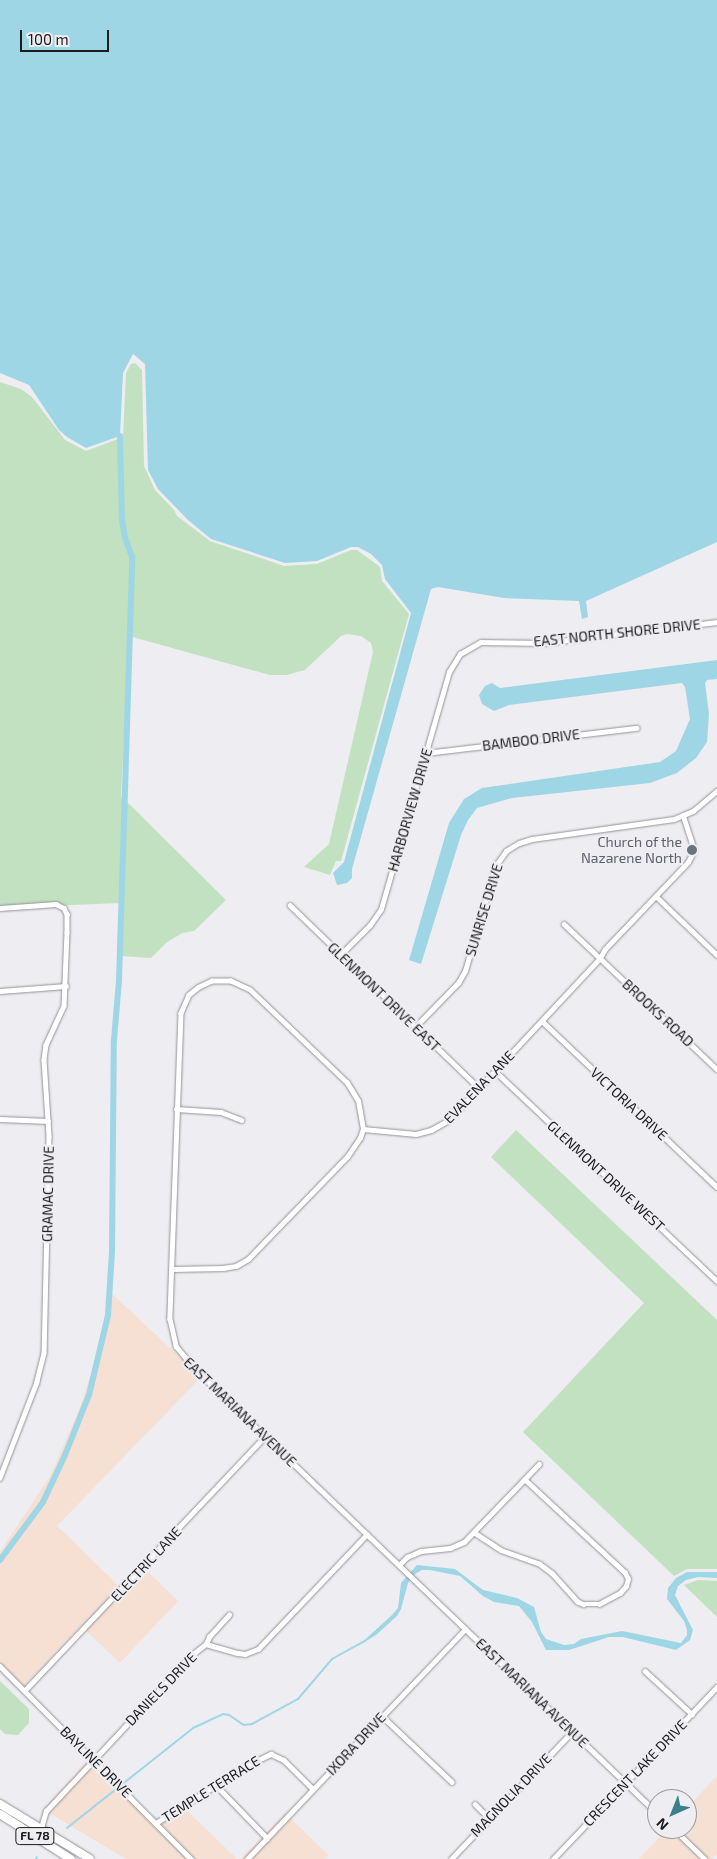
<!DOCTYPE html>
<style>
body{margin:0}
#map{position:relative;width:717px;height:1859px;overflow:hidden;background:#eeedf2;font-family:"Exo 2",sans-serif}
div>[style]{position:absolute}
.commercial>*{inset:0;background:#f6dfd3}
.green>*{inset:0;background:#c1e1c0}
.water>*{inset:0;background:#9ed6e5}
.stream>*{height:2px;margin:-1px;padding:0 1px;transform-origin:1px;border-radius:1px;background:#9ed6e5}
.canal>*{height:6px;margin:-3px;padding:0 3px;transform-origin:3px;border-radius:3px;background:#9ed6e5}
.roads{filter:drop-shadow(0 0 1px #939297) drop-shadow(0 0 1px #939297)}
.minor>*{height:4.5px;margin:-2.25px;padding:0 2.25px;transform-origin:2.25px;border-radius:2.25px;background:#fff}
.primary>*{height:8px;margin:-4px;padding:0 4px;transform-origin:4px;border-radius:4px;background:#fff}
.dots>*{width:14px;height:14px;translate:-50% -50%;box-sizing:border-box;border:2px solid #eeedf2;border-radius:50%}
span{translate:-50% -50%;white-space:nowrap;text-align:center;line-height:1.15;-webkit-text-stroke:4.5px #eeedf2;paint-order:stroke}
.shield-label span{padding:1px 4px;background:#eeedf2;border:1px solid;border-radius:4px;-webkit-text-stroke-width:0}
.shield-label{font-size:12px;color:#1b1b1c;font-weight:700}
.street-label{font-size:14px;color:#1b1b1c}
.worship-label{font-size:14px;color:#5b616d}
.right{translate:-100% -50%;text-align:right}
.north{position:absolute;left:647px;top:1789px;width:50px;height:50px;box-sizing:border-box;background:#eeedf2;border:1px solid #9a999c;border-radius:50%;rotate:224deg;font-size:14px;font-weight:700;line-height:20px;text-align:center;color:#1b1b1c}
.north::after{content:'';display:block;margin:auto;width:18px;height:22px;background:#39808b;clip-path:polygon(50% 0,100% 100%,50% 72%,0 100%)}
.scale{position:absolute;left:20px;top:30px;width:89px;height:22px;box-sizing:border-box;border:2px solid #1b1b1c;border-top:0;padding-left:6px;font-size:15px;line-height:18px;white-space:nowrap;color:#1b1b1c;-webkit-text-stroke:4px #eeedf2;paint-order:stroke}
</style>
<div id="map">
<div class="commercial">
<div style="clip-path:polygon(109px 1291px,201px 1377px,57px 1526px,119px 1586px,140px 1564px,178px 1601px,120px 1663px,81px 1626px,22px 1688px,0 1667px,0 1552px,49px 1478px,79px 1410px,99px 1350px)"></div>
<div style="clip-path:polygon(90px 1758px,155px 1822px,179px 1803px,237px 1859px,126px 1859px,43px 1809px)"></div>
<div style="clip-path:polygon(717px 1776px,717px 1854px,712px 1859px,639px 1859px,667px 1829px,687px 1829px,687px 1808px)"></div>
<div style="clip-path:polygon(285px 1813px,328px 1855px,324px 1859px,241px 1859px)"></div>
</div>
<div class="green">
<div style="clip-path:polygon(135px 363px,142px 370px,144px 466px,155px 490px,174px 510px,177px 516px,210px 541px,284px 566px,317px 564px,351px 550px,357px 550px,380px 567px,382px 581px,409px 614px,341px 861px,336px 861px,330px 875px,304px 867px,329px 844px,373px 652px,371px 643px,361px 636px,347px 634px,341px 636px,305px 670px,286px 675px,270px 675px,129px 636px,121px 796px,226px 900px,194px 931px,182px 933px,166px 943px,151px 958px,120px 956px,120px 903px,0 908px,0 382px,21px 389px,32px 397px,65px 440px,86px 451px,123px 437px,126px 373px,131px 364px)"></div>
<div style="clip-path:polygon(516px 1130px,717px 1320px,717px 1569px,687px 1569px,674px 1576px,523px 1432px,644px 1303px,491px 1157px)"></div>
<div style="clip-path:polygon(698px 1580px,717px 1581px,717px 1617px,684px 1585px)"></div>
<div style="clip-path:polygon(0 1681px,29px 1709px,29px 1723px,18px 1735px,5px 1734px,0 1729px)"></div>
</div>
<div class="water">
<div style="clip-path:polygon(0 0,717px 0,717px 542px,586px 601px,588px 617px,582px 619px,579px 601px,504px 598px,438px 587px,431px 589px,352px 869px,352px 878px,347px 883px,337px 885px,333px 873px,344px 862px,411px 613px,385px 579px,382px 565px,371px 554px,358px 547px,351px 547px,317px 561px,285px 563px,211px 539px,188px 520px,158px 489px,148px 470px,145px 364px,133px 354px,123px 373px,120px 436px,86px 448px,67px 437px,59px 430px,29px 385px,0 373px)"></div>
<div style="clip-path:polygon(717px 660px,717px 679px,707px 680px,705px 683px,709px 714px,707px 742px,696px 758px,677px 773px,650px 783px,512px 798px,477px 808px,468px 820px,461px 835px,421px 964px,409px 960px,449px 823px,464px 799px,482px 788px,660px 762px,676px 751px,690px 719px,685px 687px,682px 683px,509px 705px,494px 711px,482px 704px,479px 695px,485px 686px,492px 683px,500px 688px)"></div>
<div style="clip-path:polygon(417px 1565px,455px 1569px,483px 1590px,517px 1598px,534px 1607px,541px 1632px,546px 1639px,564px 1645px,574px 1644px,581px 1639px,622px 1631px,681px 1643px,687px 1635px,687px 1630px,684px 1621px,667px 1599px,668px 1588px,676px 1578px,687px 1572px,717px 1572px,717px 1578px,698px 1577px,686px 1580px,678px 1586px,675px 1595px,693px 1630px,690px 1640px,676px 1650px,623px 1637px,609px 1637px,569px 1650px,546px 1650px,532px 1622px,519px 1606px,494px 1602px,483px 1596px,460px 1576px,430px 1570px,422px 1570px,415px 1574px,408px 1583px,401px 1609px,397px 1616px,376px 1635px,358px 1646px,392px 1615px,398px 1608px,401px 1583px)"></div>
</div>
<div class="stream">
<div style="left:67px;top:1828px;width:161px;rotate:-38.4deg"></div>
<div style="left:193px;top:1728px;width:33px;rotate:-25deg"></div>
<div style="left:223px;top:1714px;width:6px;rotate:9deg"></div>
<div style="left:229px;top:1715px;width:18px;rotate:34deg"></div>
<div style="left:244px;top:1725px;width:8px;rotate:-7deg"></div>
<div style="left:252px;top:1724px;width:52px;rotate:-28.5deg"></div>
<div style="left:298px;top:1699px;width:52px;rotate:-49.6deg"></div>
<div style="left:332px;top:1659px;width:39px;rotate:-29deg"></div>
<div style="left:36px;top:1859px;width:2px;rotate:-63deg"></div>
</div>
<div class="canal">
<div style="left:0;top:1560px;width:72px;rotate:-53.4deg"></div>
<div style="left:43px;top:1502px;width:52px;rotate:-64.9deg"></div>
<div style="left:65px;top:1455px;width:65px;rotate:-68.2deg"></div>
<div style="left:89px;top:1395px;width:82px;rotate:-76.6deg"></div>
<div style="left:108px;top:1315px;width:64px;rotate:-86.4deg"></div>
<div style="left:112px;top:1251px;width:211px;rotate:-89.5deg"></div>
<div style="left:114px;top:1040px;width:59px;rotate:-85.2deg"></div>
<div style="left:119px;top:981px;width:424px;rotate:-88.2deg"></div>
<div style="left:132px;top:557px;width:20px;rotate:-110deg"></div>
<div style="left:125px;top:538px;width:18px;rotate:-99deg"></div>
<div style="left:122px;top:520px;width:84px;rotate:-91.4deg"></div>
</div>
<div class="roads">
<div class="minor">
<div style="left:426px;top:753px;width:212px;rotate:-6.8deg"></div>
<div style="left:656px;top:896px;width:85px;rotate:44deg"></div>
<div style="left:290px;top:905px;width:263px;rotate:44.1deg"></div>
<div style="left:0;top:908px;width:56px;rotate:-4.1deg"></div>
<div style="left:56px;top:904px;width:9px;rotate:27deg"></div>
<div style="left:64px;top:908px;width:7px;rotate:63deg"></div>
<div style="left:67px;top:914px;width:18px;rotate:90deg"></div>
<div style="left:67px;top:932px;width:74px;rotate:92.3deg"></div>
<div style="left:64px;top:1006px;width:43px;rotate:114.8deg"></div>
<div style="left:46px;top:1045px;width:15px;rotate:98deg"></div>
<div style="left:44px;top:1060px;width:76px;rotate:86.2deg"></div>
<div style="left:49px;top:1136px;width:217px;rotate:91.3deg"></div>
<div style="left:44px;top:1353px;width:30px;rotate:104deg"></div>
<div style="left:37px;top:1382px;width:103px;rotate:111.1deg"></div>
<div style="left:564px;top:924px;width:211px;rotate:43.5deg"></div>
<div style="left:340px;top:955px;width:42px;rotate:-45deg"></div>
<div style="left:370px;top:925px;width:19px;rotate:-55deg"></div>
<div style="left:381px;top:909px;width:247px;rotate:-74deg"></div>
<div style="left:449px;top:672px;width:21px;rotate:-59deg"></div>
<div style="left:460px;top:654px;width:24px;rotate:-30deg"></div>
<div style="left:481px;top:642px;width:62px;rotate:0.9deg"></div>
<div style="left:543px;top:643px;width:175px;rotate:-6.9deg"></div>
<div style="left:0;top:991px;width:66px;rotate:-4.3deg"></div>
<div style="left:542px;top:1021px;width:241px;rotate:43.5deg"></div>
<div style="left:415px;top:1027px;width:62px;rotate:-45.7deg"></div>
<div style="left:458px;top:983px;width:14px;rotate:-60deg"></div>
<div style="left:465px;top:971px;width:110px;rotate:-73.7deg"></div>
<div style="left:496px;top:865px;width:17px;rotate:-54deg"></div>
<div style="left:506px;top:851px;width:15px;rotate:-32deg"></div>
<div style="left:519px;top:843px;width:14px;rotate:-17deg"></div>
<div style="left:532px;top:839px;width:143px;rotate:-8deg"></div>
<div style="left:674px;top:819px;width:21px;rotate:-23deg"></div>
<div style="left:693px;top:811px;width:31px;rotate:-40deg"></div>
<div style="left:495px;top:1071px;width:306px;rotate:43.4deg"></div>
<div style="left:176px;top:1109px;width:45px;rotate:3.8deg"></div>
<div style="left:221px;top:1112px;width:22px;rotate:21deg"></div>
<div style="left:0;top:1119px;width:48px;rotate:2.4deg"></div>
<div style="left:363px;top:1129px;width:53px;rotate:5.4deg"></div>
<div style="left:416px;top:1134px;width:16px;rotate:-15deg"></div>
<div style="left:431px;top:1130px;width:21px;rotate:-29deg"></div>
<div style="left:449px;top:1120px;width:221px;rotate:-47deg"></div>
<div style="left:600px;top:958px;width:10px;rotate:-61deg"></div>
<div style="left:605px;top:949px;width:120px;rotate:-46.3deg"></div>
<div style="left:688px;top:862px;width:13px;rotate:-63deg"></div>
<div style="left:694px;top:850px;width:36px;rotate:-108deg"></div>
<div style="left:172px;top:1269px;width:51px;rotate:-1.1deg"></div>
<div style="left:223px;top:1268px;width:13px;rotate:-9deg"></div>
<div style="left:236px;top:1266px;width:14px;rotate:-30deg"></div>
<div style="left:248px;top:1259px;width:142px;rotate:-45.9deg"></div>
<div style="left:347px;top:1157px;width:23px;rotate:-56deg"></div>
<div style="left:360px;top:1138px;width:9px;rotate:-72deg"></div>
<div style="left:363px;top:1129px;width:28px;rotate:-100deg"></div>
<div style="left:358px;top:1101px;width:21px;rotate:-121deg"></div>
<div style="left:347px;top:1083px;width:134px;rotate:-136.2deg"></div>
<div style="left:250px;top:990px;width:21px;rotate:-155deg"></div>
<div style="left:231px;top:981px;width:19px;rotate:180deg"></div>
<div style="left:212px;top:981px;width:14px;rotate:155deg"></div>
<div style="left:199px;top:987px;width:13px;rotate:141deg"></div>
<div style="left:189px;top:995px;width:20px;rotate:114deg"></div>
<div style="left:181px;top:1013px;width:306px;rotate:92.1deg"></div>
<div style="left:170px;top:1319px;width:28px;rotate:77deg"></div>
<div style="left:176px;top:1346px;width:30px;rotate:50deg"></div>
<div style="left:195px;top:1369px;width:641px;rotate:43.86deg"></div>
<div style="left:475px;top:1533px;width:31px;rotate:33deg"></div>
<div style="left:501px;top:1550px;width:41px;rotate:19.7deg"></div>
<div style="left:540px;top:1564px;width:15px;rotate:37deg"></div>
<div style="left:552px;top:1573px;width:38px;rotate:48deg"></div>
<div style="left:577px;top:1601px;width:7px;rotate:27deg"></div>
<div style="left:583px;top:1604px;width:16px"></div>
<div style="left:599px;top:1604px;width:24px;rotate:-28deg"></div>
<div style="left:620px;top:1593px;width:9px;rotate:-49deg"></div>
<div style="left:626px;top:1586px;width:7px;rotate:-74deg"></div>
<div style="left:628px;top:1579px;width:7px;rotate:-117deg"></div>
<div style="left:625px;top:1573px;width:137px;rotate:-137.1deg"></div>
<div style="left:399px;top:1565px;width:11px;rotate:-45deg"></div>
<div style="left:407px;top:1557px;width:15px;rotate:-23deg"></div>
<div style="left:421px;top:1551px;width:29px;rotate:-6deg"></div>
<div style="left:450px;top:1548px;width:15px;rotate:-23deg"></div>
<div style="left:464px;top:1542px;width:108px;rotate:-46.1deg"></div>
<div style="left:206px;top:1644px;width:8px;rotate:-67deg"></div>
<div style="left:209px;top:1637px;width:30px;rotate:-48deg"></div>
<div style="left:0;top:1666px;width:272px;rotate:45.3deg"></div>
<div style="left:645px;top:1671px;width:64px;rotate:42.5deg"></div>
<div style="left:25px;top:1690px;width:349px;rotate:-46.6deg"></div>
<div style="left:382px;top:1716px;width:96px;rotate:43.3deg"></div>
<div style="left:216px;top:1785px;width:74px;rotate:46.1deg"></div>
<div style="left:475px;top:1804px;width:20px;rotate:45deg"></div>
<div style="left:156px;top:1823px;width:107px;rotate:-32.3deg"></div>
<div style="left:246px;top:1766px;width:28px;rotate:-26deg"></div>
<div style="left:271px;top:1754px;width:14px;rotate:25deg"></div>
<div style="left:284px;top:1760px;width:41px;rotate:45deg"></div>
<div style="left:41px;top:1828px;width:18px;rotate:-74deg"></div>
<div style="left:46px;top:1811px;width:215px;rotate:-46.9deg"></div>
<div style="left:193px;top:1654px;width:16px;rotate:-38deg"></div>
<div style="left:206px;top:1644px;width:33px;rotate:16deg"></div>
<div style="left:238px;top:1653px;width:7px;rotate:8deg"></div>
<div style="left:245px;top:1654px;width:14px;rotate:-21deg"></div>
<div style="left:258px;top:1649px;width:158px;rotate:-46.5deg"></div>
<div style="left:674px;top:1829px;width:43px;rotate:44.1deg"></div>
<div style="left:247px;top:1859px;width:317px;rotate:-46.5deg"></div>
<div style="left:451px;top:1859px;width:175px;rotate:-46.4deg"></div>
<div style="left:553px;top:1859px;width:238px;rotate:-46.4deg"></div>
</div>
<div class="primary">
<div style="left:0;top:1804px;width:105px;rotate:31.4deg"></div>
<div style="left:0;top:1814px;width:84px;rotate:32.4deg"></div>
</div>
</div>
<div class="dots">
<div style="left:692px;top:850px;background:#6b7280"></div>
</div>
<div class="shield-label">
<span style="left:35px;top:1836px">FL 78</span>
</div>
<div class="street-label">
<span style="left:617px;top:633px;rotate:-6deg">EAST NORTH SHORE DRIVE</span>
<span style="left:531px;top:740px;rotate:-7deg">BAMBOO DRIVE</span>
<span style="left:410px;top:810px;rotate:-74deg">HARBORVIEW DRIVE</span>
<span style="left:484px;top:910px;rotate:-73deg">SUNRISE DRIVE</span>
<span style="left:384px;top:997px;rotate:44deg">GLENMONT DRIVE EAST</span>
<span style="left:658px;top:1013px;rotate:43deg">BROOKS ROAD</span>
<span style="left:479px;top:1087px;rotate:-46deg">EVALENA LANE</span>
<span style="left:629px;top:1104px;rotate:43deg">VICTORIA DRIVE</span>
<span style="left:606px;top:1176px;rotate:43deg">GLENMONT DRIVE WEST</span>
<span style="left:48px;top:1194px;rotate:-89deg">GRAMAC DRIVE</span>
<span style="left:240px;top:1412px;rotate:44deg">EAST MARIANA AVENUE</span>
<span style="left:146px;top:1564px;rotate:-47deg">ELECTRIC LANE</span>
<span style="left:161px;top:1689px;rotate:-46deg">DANIELS DRIVE</span>
<span style="left:532px;top:1693px;rotate:44deg">EAST MARIANA AVENUE</span>
<span style="left:356px;top:1744px;rotate:-47deg">IXORA DRIVE</span>
<span style="left:96px;top:1762px;rotate:45deg">BAYLINE DRIVE</span>
<span style="left:635px;top:1773px;rotate:-46deg">CRESCENT LAKE DRIVE</span>
<span style="left:211px;top:1789px;rotate:-32deg">TEMPLE TERRACE</span>
<span style="left:511px;top:1795px;rotate:-46deg">MAGNOLIA DRIVE</span>
</div>
<div class="worship-label">
<span class="right" style="left:682px;top:850px">Church of the<br>Nazarene North</span>
</div>
<div class="north">N</div>
<div class="scale">100 m</div>
</div>
